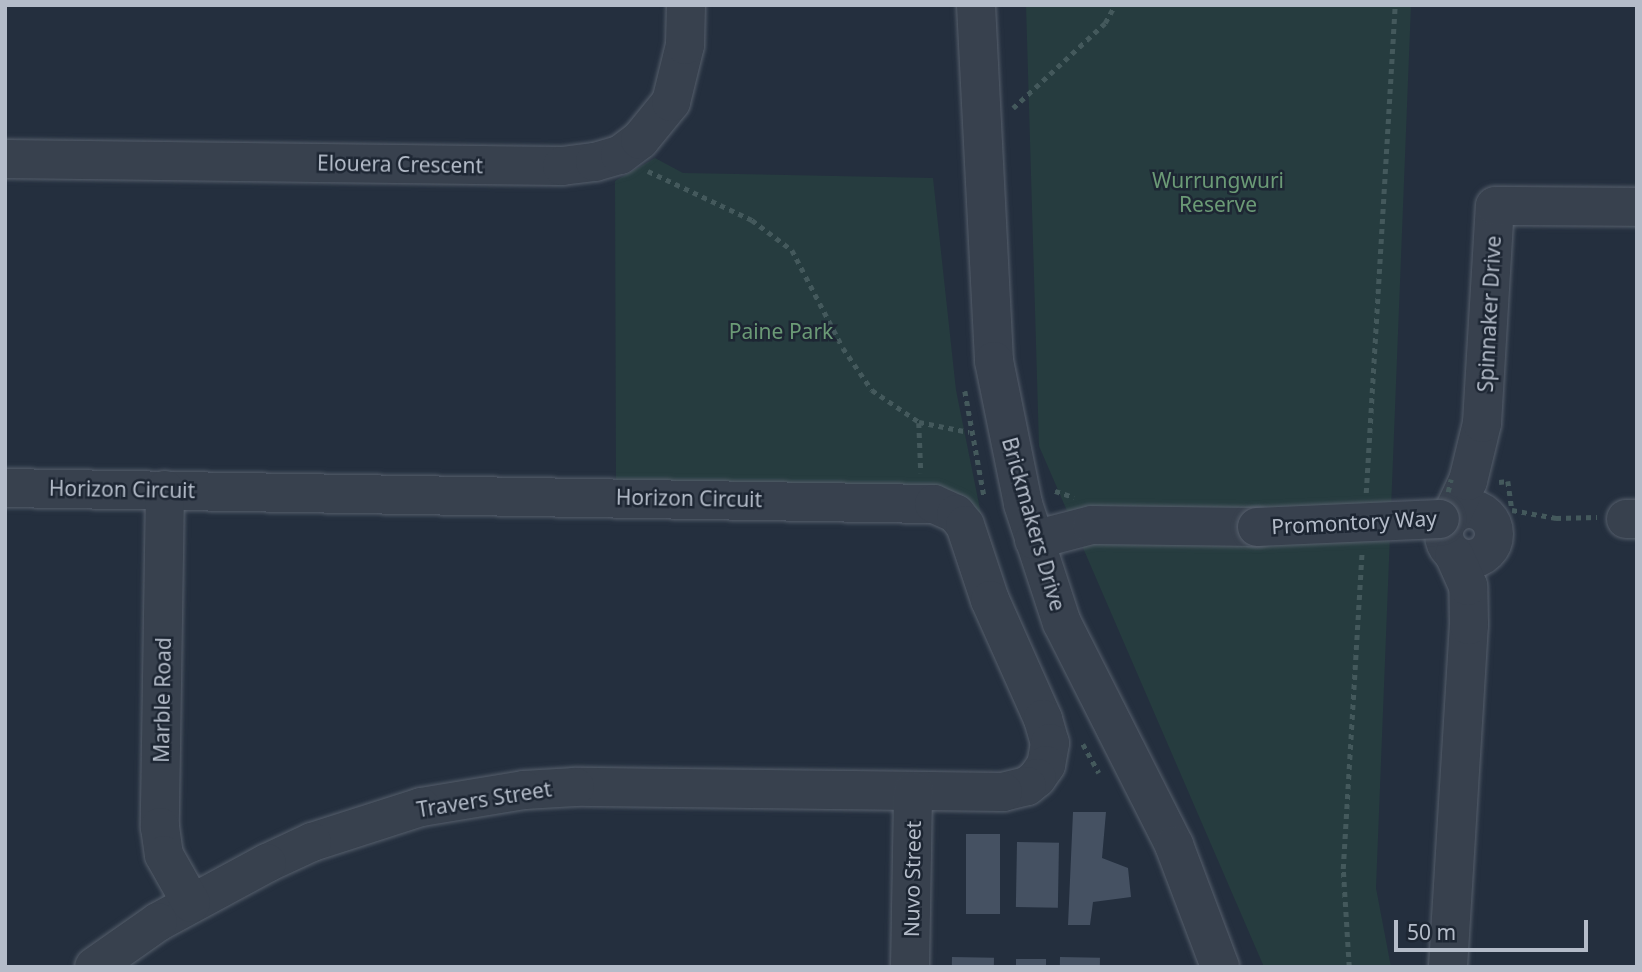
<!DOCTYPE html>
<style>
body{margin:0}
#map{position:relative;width:1642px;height:972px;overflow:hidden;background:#242f3e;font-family:"Noto Sans",sans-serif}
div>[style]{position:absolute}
.green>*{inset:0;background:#263c3f}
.building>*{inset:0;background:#455162;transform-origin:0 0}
.path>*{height:4.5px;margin-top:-2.25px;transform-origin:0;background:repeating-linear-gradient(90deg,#44595c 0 5px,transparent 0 10px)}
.roads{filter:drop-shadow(0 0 2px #565f6c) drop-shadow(0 0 2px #565f6c)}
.minor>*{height:38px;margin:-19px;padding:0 19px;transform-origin:19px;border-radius:19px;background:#38414e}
.minor>.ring{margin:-19px;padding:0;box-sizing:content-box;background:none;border:38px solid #38414e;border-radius:50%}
.path-bridge>*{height:4.5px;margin-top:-2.25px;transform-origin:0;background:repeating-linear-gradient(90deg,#44595c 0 5px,transparent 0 10px)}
.bridges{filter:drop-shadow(0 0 2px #565f6c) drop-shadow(0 0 2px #565f6c)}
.minor-bridge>*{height:38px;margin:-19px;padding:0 19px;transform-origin:19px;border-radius:19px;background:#38414e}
span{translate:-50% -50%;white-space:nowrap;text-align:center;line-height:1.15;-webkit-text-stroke:5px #1d2633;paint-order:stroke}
.street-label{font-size:21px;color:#b4bcc9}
.park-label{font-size:21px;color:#6b9a76}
.frame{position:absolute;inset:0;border:7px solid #b4bcc9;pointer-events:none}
.scale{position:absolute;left:1394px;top:920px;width:194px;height:32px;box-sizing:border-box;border:4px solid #b4bcc9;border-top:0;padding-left:9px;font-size:21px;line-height:24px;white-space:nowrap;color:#b4bcc9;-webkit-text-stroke:5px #1d2633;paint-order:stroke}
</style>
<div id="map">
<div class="green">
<div style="clip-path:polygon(1026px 5px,1411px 5px,1376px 888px,1391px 967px,1264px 967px,1039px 446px)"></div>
<div style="clip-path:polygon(655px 158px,683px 173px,933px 178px,956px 390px,981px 514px,956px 499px,616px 485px,615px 181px)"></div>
</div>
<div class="building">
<div style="clip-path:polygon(1073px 812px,1106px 812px,1102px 858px,1128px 868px,1131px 897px,1093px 902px,1090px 925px,1068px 925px)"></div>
<div style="left:966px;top:834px;width:34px;height:80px"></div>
<div style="left:1017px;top:842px;width:42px;height:65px;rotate:1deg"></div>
<div style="left:952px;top:957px;width:42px;height:10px;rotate:1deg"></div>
<div style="left:1060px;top:957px;width:40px;height:10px;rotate:1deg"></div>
<div style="left:1016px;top:959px;width:30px;height:8px"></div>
</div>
<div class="path">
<div style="left:1013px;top:108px;width:125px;rotate:-42.7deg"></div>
<div style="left:1105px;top:23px;width:21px;rotate:-61deg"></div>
<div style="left:648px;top:171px;width:115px;rotate:25.2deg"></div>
<div style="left:752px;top:220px;width:50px;rotate:36.9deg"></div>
<div style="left:792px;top:250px;width:110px;rotate:62.5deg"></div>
<div style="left:843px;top:348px;width:51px;rotate:55.4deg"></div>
<div style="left:872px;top:390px;width:57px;rotate:34.2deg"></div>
<div style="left:919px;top:422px;width:51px;rotate:11.3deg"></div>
<div style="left:965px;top:391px;width:107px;rotate:79.7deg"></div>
<div style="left:919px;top:423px;width:50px;rotate:87.7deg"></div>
<div style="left:1499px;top:482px;width:9px;rotate:-6deg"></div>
<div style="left:1508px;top:481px;width:29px;rotate:82deg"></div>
<div style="left:1512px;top:510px;width:45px;rotate:10.3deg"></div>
<div style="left:1556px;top:518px;width:41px;rotate:-1.4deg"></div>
<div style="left:1055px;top:491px;width:20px;rotate:18deg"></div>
<div style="left:1366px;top:493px;width:489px;rotate:-86.6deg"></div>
<div style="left:1083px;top:744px;width:33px;rotate:61deg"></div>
<div style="left:1349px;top:967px;width:98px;rotate:-93.5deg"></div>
<div style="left:1343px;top:869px;width:318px;rotate:-86.6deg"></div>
</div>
<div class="roads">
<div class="minor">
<div style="left:976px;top:5px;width:356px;rotate:87.1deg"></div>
<div style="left:994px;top:361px;width:146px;rotate:78.5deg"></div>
<div style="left:1023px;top:504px;width:125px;rotate:71.9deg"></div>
<div style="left:1062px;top:623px;width:249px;rotate:63.2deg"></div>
<div style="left:1174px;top:845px;width:130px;rotate:69.3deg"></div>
<div style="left:5px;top:159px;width:557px;rotate:0.72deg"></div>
<div style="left:562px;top:166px;width:33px;rotate:-7deg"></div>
<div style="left:595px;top:162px;width:26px;rotate:-16deg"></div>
<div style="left:620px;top:155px;width:25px;rotate:-37deg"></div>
<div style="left:640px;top:140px;width:49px;rotate:-50.8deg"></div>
<div style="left:671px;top:102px;width:59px;rotate:-76.2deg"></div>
<div style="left:685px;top:45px;width:40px;rotate:-88.6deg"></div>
<div style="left:5px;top:488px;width:929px;rotate:0.99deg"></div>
<div style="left:934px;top:504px;width:24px;rotate:24deg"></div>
<div style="left:956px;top:514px;width:14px;rotate:51deg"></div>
<div style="left:965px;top:525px;width:79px;rotate:71.6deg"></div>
<div style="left:990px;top:600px;width:130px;rotate:66deg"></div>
<div style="left:1043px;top:719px;width:25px;rotate:74deg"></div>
<div style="left:1050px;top:743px;width:22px;rotate:100deg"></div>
<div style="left:1046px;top:765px;width:16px;rotate:125deg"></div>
<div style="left:1037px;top:778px;width:13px;rotate:141deg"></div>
<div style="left:1027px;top:786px;width:25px;rotate:166deg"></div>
<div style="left:1003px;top:792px;width:428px;rotate:-179.3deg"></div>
<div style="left:575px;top:787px;width:51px;rotate:176.6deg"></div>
<div style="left:524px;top:790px;width:104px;rotate:170.6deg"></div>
<div style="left:421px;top:807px;width:114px;rotate:162.2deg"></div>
<div style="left:312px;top:842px;width:50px;rotate:155deg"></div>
<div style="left:267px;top:863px;width:124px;rotate:151.6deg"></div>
<div style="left:158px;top:922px;width:78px;rotate:144.9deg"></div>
<div style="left:165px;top:490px;width:337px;rotate:90.9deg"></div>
<div style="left:160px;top:827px;width:28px;rotate:82deg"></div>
<div style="left:164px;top:855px;width:55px;rotate:60.6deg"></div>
<div class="ring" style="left:1444px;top:509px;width:12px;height:12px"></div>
<div style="left:1451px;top:517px;width:40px;rotate:-65deg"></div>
<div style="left:1468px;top:481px;width:60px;rotate:-76.4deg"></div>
<div style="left:1482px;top:423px;width:217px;rotate:-86.6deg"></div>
<div style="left:1495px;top:206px;width:142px;rotate:0.4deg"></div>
<div style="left:1626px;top:519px;width:11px"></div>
<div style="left:1034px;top:540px;width:60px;rotate:-14.5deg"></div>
<div style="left:1092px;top:525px;width:165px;rotate:0.7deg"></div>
<div style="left:910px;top:967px;width:176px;rotate:-89deg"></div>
<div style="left:1448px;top:967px;width:343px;rotate:-86.5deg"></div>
<div style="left:1469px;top:625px;width:39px;rotate:-91deg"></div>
<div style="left:1468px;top:586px;width:34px;rotate:-114deg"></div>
</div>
</div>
<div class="path-bridge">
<div style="left:1448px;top:492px;width:13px;rotate:-77deg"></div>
</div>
<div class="bridges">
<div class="minor-bridge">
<div style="left:1257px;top:527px;width:183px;rotate:-2.5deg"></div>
</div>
</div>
<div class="street-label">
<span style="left:400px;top:164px;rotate:1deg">Elouera Crescent</span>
<span style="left:1489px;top:314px;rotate:-87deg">Spinnaker Drive</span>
<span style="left:122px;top:489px;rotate:1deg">Horizon Circuit</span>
<span style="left:689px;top:498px;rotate:1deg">Horizon Circuit</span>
<span style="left:1354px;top:522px;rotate:-3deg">Promontory Way</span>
<span style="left:1034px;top:524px;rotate:74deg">Brickmakers Drive</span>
<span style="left:162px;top:700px;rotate:-89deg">Marble Road</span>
<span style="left:484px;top:799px;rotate:-9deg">Travers Street</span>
<span style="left:912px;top:879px;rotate:-89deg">Nuvo Street</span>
</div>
<div class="park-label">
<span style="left:1218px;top:192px">Wurrungwuri<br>Reserve</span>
<span style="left:781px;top:331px">Paine Park</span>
</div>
<div class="frame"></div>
<div class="scale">50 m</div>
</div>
